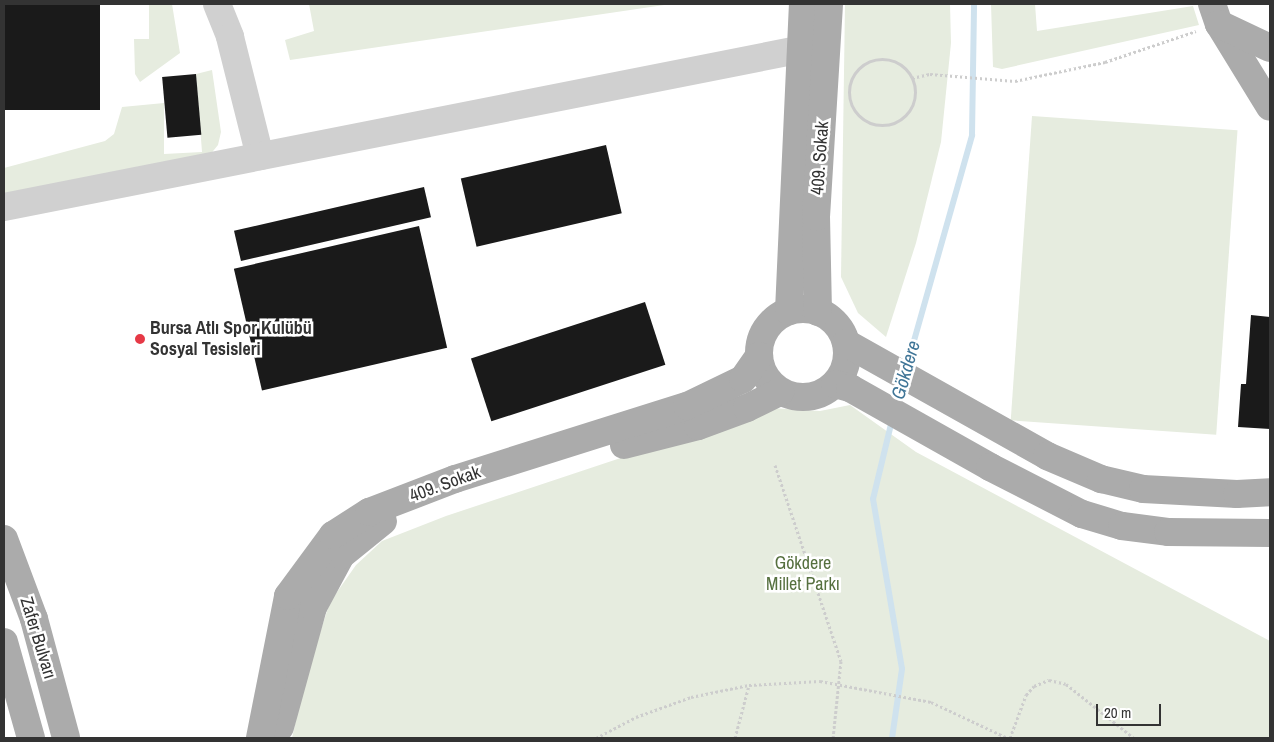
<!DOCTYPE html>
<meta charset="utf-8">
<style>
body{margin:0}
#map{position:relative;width:1274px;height:742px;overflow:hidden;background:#fff;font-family:"Archivo Narrow",sans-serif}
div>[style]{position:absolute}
.green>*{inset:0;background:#e6ecdf;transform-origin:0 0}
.stream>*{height:6px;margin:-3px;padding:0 3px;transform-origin:3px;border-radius:3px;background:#cfe2ee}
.building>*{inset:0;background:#1a1a1a;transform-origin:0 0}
.path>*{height:3px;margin-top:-1.5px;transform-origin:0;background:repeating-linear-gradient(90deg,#cdcdcd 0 2.5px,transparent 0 5px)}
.path>.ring{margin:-1.5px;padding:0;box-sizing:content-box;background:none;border:3px solid #cdcdcd;border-radius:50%}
.minor>*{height:28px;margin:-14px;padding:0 14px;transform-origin:14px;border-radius:14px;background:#d0d0d0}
.major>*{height:28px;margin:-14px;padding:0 14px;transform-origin:14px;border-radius:14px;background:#ababab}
.major>.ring{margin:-14px;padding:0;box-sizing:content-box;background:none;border:28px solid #ababab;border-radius:50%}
.dots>*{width:14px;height:14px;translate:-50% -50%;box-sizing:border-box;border:2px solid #fff;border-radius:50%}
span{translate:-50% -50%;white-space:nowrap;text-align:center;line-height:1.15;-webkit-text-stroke:5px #fff;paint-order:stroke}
.street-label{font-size:18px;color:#333}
.poi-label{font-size:18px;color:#333;font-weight:700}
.left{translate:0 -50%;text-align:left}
.park-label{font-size:18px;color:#56703f}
.water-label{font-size:19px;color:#3f7597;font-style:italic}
.frame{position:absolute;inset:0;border:5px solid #333;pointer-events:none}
.scale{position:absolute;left:1096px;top:704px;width:65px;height:22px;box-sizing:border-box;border:2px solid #333;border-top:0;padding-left:6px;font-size:15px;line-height:18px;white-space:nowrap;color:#333;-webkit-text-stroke:4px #fff;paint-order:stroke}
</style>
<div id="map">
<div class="green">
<div style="clip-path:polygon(149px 4px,172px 4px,180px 53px,140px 82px,135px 74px,134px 39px,149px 39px)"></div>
<div style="clip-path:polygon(309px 4px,671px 4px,290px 60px,285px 40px,314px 31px)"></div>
<div style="clip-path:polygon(845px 4px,950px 4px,951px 43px,941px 142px,916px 243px,886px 337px,858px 313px,841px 277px)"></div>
<div style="clip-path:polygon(991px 4px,1035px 4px,1037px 31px,1193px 6px,1199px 25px,1002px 69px,993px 67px)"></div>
<div style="clip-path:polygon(212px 70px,221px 132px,218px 145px,209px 156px,4px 196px,4px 168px,105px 141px,114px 134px,122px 107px,164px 103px,164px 154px,202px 152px,196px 74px)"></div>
<div style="left:1032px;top:116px;width:206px;height:305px;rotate:4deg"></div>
<div style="clip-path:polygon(850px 405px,916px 452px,1270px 641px,1270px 738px,292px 738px,306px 675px,330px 602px,356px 565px,382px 541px,446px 516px,771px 408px,820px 411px)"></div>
</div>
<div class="stream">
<div style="left:906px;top:369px;width:243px;rotate:-74.2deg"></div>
<div style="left:972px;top:135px;width:131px;rotate:-89.1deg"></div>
<div style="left:896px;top:405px;width:25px;rotate:-74deg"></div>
<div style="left:892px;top:420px;width:81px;rotate:103.5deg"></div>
<div style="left:873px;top:499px;width:172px;rotate:80.3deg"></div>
<div style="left:902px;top:669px;width:70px;rotate:98.2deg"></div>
</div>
<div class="building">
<div style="left:4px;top:4px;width:96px;height:106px"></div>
<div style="left:196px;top:74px;width:61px;height:34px;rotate:85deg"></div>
<div style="left:606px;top:145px;width:70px;height:149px;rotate:77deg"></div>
<div style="left:424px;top:187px;width:31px;height:195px;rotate:77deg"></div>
<div style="left:419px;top:226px;width:125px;height:190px;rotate:77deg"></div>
<div style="left:645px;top:302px;width:66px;height:183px;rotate:72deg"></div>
<div style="clip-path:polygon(1251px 315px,1270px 317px,1270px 429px,1238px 427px,1241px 384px,1246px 384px)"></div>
</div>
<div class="path">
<div class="ring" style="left:849px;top:59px;width:63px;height:63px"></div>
<div style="left:912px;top:78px;width:18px;rotate:-13deg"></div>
<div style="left:930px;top:74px;width:85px;rotate:4.7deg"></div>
<div style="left:1015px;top:81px;width:92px;rotate:-11.9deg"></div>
<div style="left:1105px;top:62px;width:96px;rotate:-18.8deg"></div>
<div style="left:775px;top:465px;width:207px;rotate:71.4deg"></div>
<div style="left:841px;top:661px;width:77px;rotate:95.9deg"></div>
<div style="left:596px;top:738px;width:45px;rotate:-27.7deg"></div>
<div style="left:636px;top:717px;width:59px;rotate:-20deg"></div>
<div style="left:691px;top:697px;width:59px;rotate:-11.7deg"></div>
<div style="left:749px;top:685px;width:71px;rotate:-3.2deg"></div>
<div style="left:820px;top:681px;width:113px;rotate:10.7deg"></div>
<div style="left:931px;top:702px;width:85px;rotate:25.1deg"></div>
<div style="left:735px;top:738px;width:55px;rotate:-75.2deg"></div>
<div style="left:1010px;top:738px;width:46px;rotate:-69.6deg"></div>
<div style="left:1026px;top:695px;width:12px;rotate:-48deg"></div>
<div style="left:1034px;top:686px;width:16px;rotate:-22deg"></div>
<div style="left:1049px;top:680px;width:17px;rotate:13deg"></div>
<div style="left:1066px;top:684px;width:87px;rotate:38.5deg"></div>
</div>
<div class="minor">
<div style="left:217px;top:4px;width:35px;rotate:68deg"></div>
<div style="left:230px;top:37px;width:123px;rotate:75.9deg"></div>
<div style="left:4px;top:207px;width:835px;rotate:-11.19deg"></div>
</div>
<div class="major">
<div style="left:1212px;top:4px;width:21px;rotate:71deg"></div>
<div style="left:1219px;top:24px;width:97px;rotate:58.4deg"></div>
<div style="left:1219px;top:24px;width:56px;rotate:25.2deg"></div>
<div class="ring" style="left:759px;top:309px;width:60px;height:60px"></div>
<div style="left:789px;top:311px;width:307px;rotate:-87.4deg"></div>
<div style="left:818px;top:312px;width:95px;rotate:-91.2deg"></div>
<div style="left:816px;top:217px;width:213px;rotate:-86.5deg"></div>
<div style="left:846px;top:343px;width:231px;rotate:29.3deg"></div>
<div style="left:1047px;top:456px;width:59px;rotate:23.1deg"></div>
<div style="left:1101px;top:479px;width:43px;rotate:13.4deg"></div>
<div style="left:1143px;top:489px;width:94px;rotate:3deg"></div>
<div style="left:1237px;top:494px;width:33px;rotate:-3deg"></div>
<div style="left:835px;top:384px;width:16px;rotate:15deg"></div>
<div style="left:850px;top:388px;width:161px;rotate:29.4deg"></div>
<div style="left:990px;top:467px;width:103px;rotate:27.1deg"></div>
<div style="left:1082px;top:514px;width:42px;rotate:16.7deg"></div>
<div style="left:1122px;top:526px;width:46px;rotate:7.4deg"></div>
<div style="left:1168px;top:532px;width:102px;rotate:0.6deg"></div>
<div style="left:624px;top:445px;width:76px;rotate:-14.4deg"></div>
<div style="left:698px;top:426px;width:52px;rotate:-20.2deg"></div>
<div style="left:747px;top:408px;width:37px;rotate:-26deg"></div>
<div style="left:4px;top:539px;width:85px;rotate:69.4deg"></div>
<div style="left:34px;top:619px;width:123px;rotate:74.9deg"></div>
<div style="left:4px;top:642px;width:100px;rotate:74.3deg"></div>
<div style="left:280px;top:727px;width:124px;rotate:-74.6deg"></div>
<div style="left:313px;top:607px;width:59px;rotate:-61.7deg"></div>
<div style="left:341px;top:555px;width:54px;rotate:-39deg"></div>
<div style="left:260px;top:738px;width:145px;rotate:-78.8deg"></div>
<div style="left:288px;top:596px;width:76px;rotate:-53.6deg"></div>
<div style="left:333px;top:535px;width:43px;rotate:-32.6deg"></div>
<div style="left:369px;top:512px;width:92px;rotate:-21deg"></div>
<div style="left:455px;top:479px;width:243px;rotate:-17.5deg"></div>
<div style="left:687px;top:406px;width:62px;rotate:-25.7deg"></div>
<div style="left:743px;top:379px;width:28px;rotate:-55deg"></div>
</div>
<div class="dots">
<div style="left:140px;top:339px;background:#e63946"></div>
</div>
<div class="street-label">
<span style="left:820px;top:158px;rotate:-86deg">409. Sokak</span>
<span style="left:445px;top:484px;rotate:-20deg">409. Sokak</span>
<span style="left:38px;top:638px;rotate:73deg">Zafer Bulvarı</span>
</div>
<div class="poi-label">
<span class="left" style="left:150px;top:339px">Bursa Atlı Spor Kulübü<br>Sosyal Tesisleri</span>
</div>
<div class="park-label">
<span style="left:803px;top:574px">Gökdere<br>Millet Parkı</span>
</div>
<div class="water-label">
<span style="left:906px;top:370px;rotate:-74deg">Gökdere</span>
</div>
<div class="frame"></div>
<div class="scale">20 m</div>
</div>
